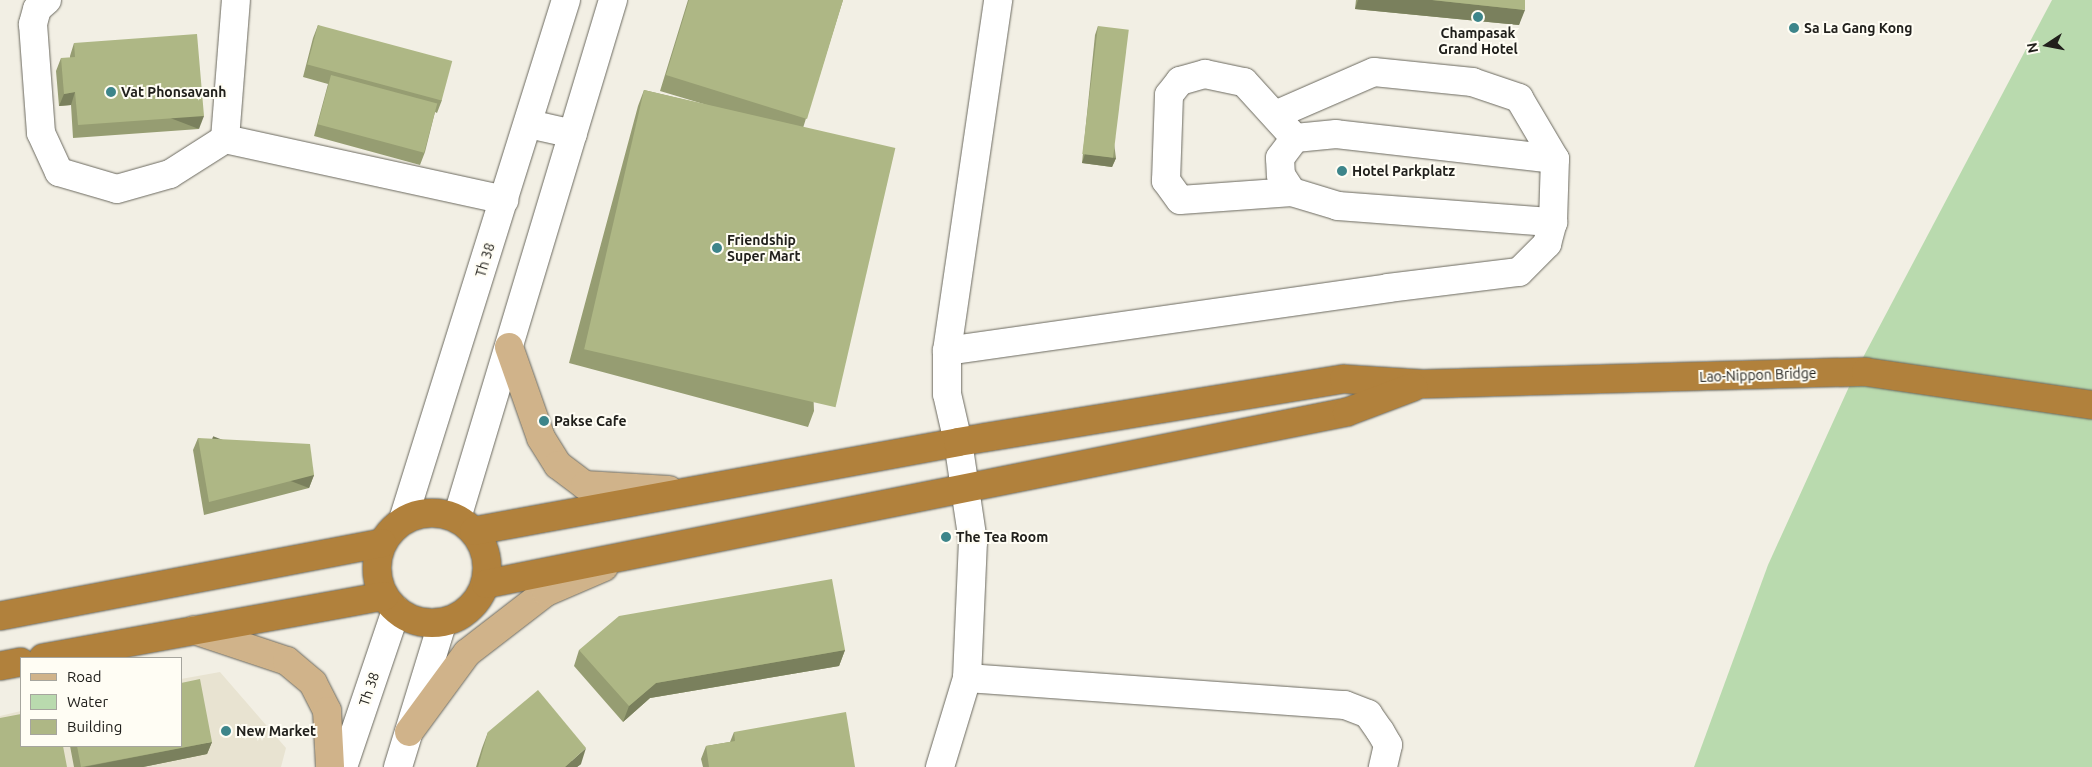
<!DOCTYPE html>
<style>
body{margin:0}
#map{position:relative;width:2092px;height:767px;overflow:hidden;background:#f2efe4;font-family:Ubuntu,sans-serif}
div>[style]{position:absolute}
.built>*{inset:0;background:#e8e3d1}
.water>*{inset:0;background:#b9daae}
.roads{filter:drop-shadow(0 0 1px #6b695f) drop-shadow(0 0 1px #6b695f)}
.minor>*{height:28px;margin:-14px;padding:0 14px;transform-origin:14px;border-radius:14px;background:#fff}
.major>*{height:28px;margin:-14px;padding:0 14px;transform-origin:14px;border-radius:14px;background:#d0b38a}
.highway>*{height:28px;margin:-14px;padding:0 14px;transform-origin:14px;border-radius:14px;background:#b1813c}
.highway>.ring{margin:-14px;padding:0;box-sizing:content-box;background:none;border:28px solid #b1813c;border-radius:50%}
.wall>*{inset:0;background:#969d72}
.shaded-wall>*{inset:0;background:#7a805d;transform-origin:0 0}
.building>*{inset:0;background:#aeb785;transform-origin:0 0}
.dots>*{width:14px;height:14px;translate:-50% -50%;box-sizing:border-box;border:2px solid #fffdf4;border-radius:50%}
span{translate:-50% -50%;white-space:nowrap;text-align:center;line-height:1.15;-webkit-text-stroke:4px #fffdf4;paint-order:stroke}
.poi-label{font-size:14px;color:#21201c;font-weight:700}
.left{translate:0 -50%;text-align:left}
.street-label{font-size:14px;color:#21201c}
.legend{position:absolute;left:20px;top:657px;width:162px;height:90px;box-sizing:border-box;background:#fffdf4;border:1px solid #a6a59e;margin:0;padding:6px 9px;list-style:none;font-size:15px;color:#21201c}
.legend li{display:flex;align-items:center;gap:10px;height:25px}
.legend b{width:25px;border:1px solid #a6a59e}
.north{position:absolute;left:2022px;top:20px;width:50px;height:50px;-webkit-text-stroke:4px #fffdf4;paint-order:stroke;rotate:259deg;font-size:14px;font-weight:700;line-height:20px;text-align:center;color:#21201c}
.north::after{content:'';display:block;margin:auto;width:18px;height:22px;background:#21201c;clip-path:polygon(50% 0,100% 100%,50% 72%,0 100%)}
</style>
<div id="map">
<div class="built">
<div style="clip-path:polygon(220px 672px,286px 748px,281px 767px,0 767px,0 716px,21px 711px,21px 746px,181px 746px,181px 679px)"></div>
</div>
<div class="water">
<div style="clip-path:polygon(2052px 0,2092px 0,2092px 767px,1694px 767px,1768px 565px,1858px 367px)"></div>
</div>
<div class="roads">
<div class="minor">
<div style="left:47px;top:0;width:13px;rotate:138deg"></div>
<div style="left:37px;top:9px;width:16px;rotate:105deg"></div>
<div style="left:33px;top:24px;width:109px;rotate:85.8deg"></div>
<div style="left:41px;top:133px;width:43px;rotate:65.2deg"></div>
<div style="left:59px;top:172px;width:60px;rotate:16.3deg"></div>
<div style="left:117px;top:189px;width:55px;rotate:-15.8deg"></div>
<div style="left:170px;top:174px;width:65px;rotate:-32.5deg"></div>
<div style="left:225px;top:139px;width:286px;rotate:12.3deg"></div>
<div style="left:1275px;top:115px;width:108px;rotate:-23.5deg"></div>
<div style="left:1374px;top:72px;width:99px;rotate:5.8deg"></div>
<div style="left:1472px;top:82px;width:50px;rotate:18.8deg"></div>
<div style="left:1519px;top:98px;width:71px;rotate:59.5deg"></div>
<div style="left:529px;top:124px;width:45px;rotate:12.8deg"></div>
<div style="left:225px;top:139px;width:139px;rotate:-85.5deg"></div>
<div style="left:1292px;top:192px;width:112px;rotate:175.9deg"></div>
<div style="left:1180px;top:200px;width:24px;rotate:-126deg"></div>
<div style="left:1166px;top:181px;width:86px;rotate:-88deg"></div>
<div style="left:1169px;top:95px;width:18px;rotate:-52deg"></div>
<div style="left:1180px;top:81px;width:26px;rotate:-16deg"></div>
<div style="left:1205px;top:74px;width:40px;rotate:12deg"></div>
<div style="left:1244px;top:82px;width:76px;rotate:47.7deg"></div>
<div style="left:947px;top:351px;width:355px;rotate:-81.7deg"></div>
<div style="left:457px;top:518px;width:541px;rotate:-73.24deg"></div>
<div style="left:403px;top:520px;width:545px;rotate:-72.6deg"></div>
<div style="left:967px;top:678px;width:379px;rotate:4.1deg"></div>
<div style="left:1345px;top:705px;width:25px;rotate:21deg"></div>
<div style="left:1368px;top:714px;width:21px;rotate:55deg"></div>
<div style="left:1380px;top:731px;width:16px;rotate:60deg"></div>
<div style="left:1388px;top:745px;width:23px;rotate:103deg"></div>
<div style="left:343px;top:767px;width:166px;rotate:-71.3deg"></div>
<div style="left:398px;top:767px;width:150px;rotate:-72.9deg"></div>
<div style="left:940px;top:767px;width:93px;rotate:-73.1deg"></div>
<div style="left:967px;top:678px;width:136px;rotate:-87.5deg"></div>
<div style="left:973px;top:542px;width:101px;rotate:-98.5deg"></div>
<div style="left:958px;top:442px;width:49px;rotate:-102.9deg"></div>
<div style="left:947px;top:394px;width:43px;rotate:-90deg"></div>
<div style="left:947px;top:351px;width:445px;rotate:-8.1deg"></div>
<div style="left:1388px;top:288px;width:132px;rotate:-7deg"></div>
<div style="left:1519px;top:272px;width:40px;rotate:-45deg"></div>
<div style="left:1547px;top:244px;width:23px;rotate:-75deg"></div>
<div style="left:1553px;top:222px;width:63px;rotate:-88.2deg"></div>
<div style="left:1555px;top:159px;width:220px;rotate:-173.5deg"></div>
<div style="left:1336px;top:134px;width:41px;rotate:174.4deg"></div>
<div style="left:1295px;top:138px;width:25px;rotate:127deg"></div>
<div style="left:1280px;top:158px;width:17px;rotate:87deg"></div>
<div style="left:1281px;top:175px;width:20px;rotate:57deg"></div>
<div style="left:1292px;top:192px;width:48px;rotate:16.9deg"></div>
<div style="left:1338px;top:206px;width:216px;rotate:4.3deg"></div>
</div>
<div class="major">
<div style="left:509px;top:347px;width:96px;rotate:70.6deg"></div>
<div style="left:541px;top:438px;width:32px;rotate:58deg"></div>
<div style="left:558px;top:465px;width:34px;rotate:37deg"></div>
<div style="left:585px;top:485px;width:84px;rotate:3.4deg"></div>
<div style="left:194px;top:630px;width:98px;rotate:18.4deg"></div>
<div style="left:287px;top:661px;width:34px;rotate:40deg"></div>
<div style="left:313px;top:683px;width:31px;rotate:63deg"></div>
<div style="left:327px;top:711px;width:56px;rotate:86.9deg"></div>
<div style="left:409px;top:732px;width:98px;rotate:-53.7deg"></div>
<div style="left:467px;top:653px;width:100px;rotate:-37.7deg"></div>
<div style="left:546px;top:592px;width:63px;rotate:-23.3deg"></div>
</div>
<div class="highway">
<div class="ring" style="left:377px;top:513px;width:82px;height:82px"></div>
<div style="left:474px;top:531px;width:492px;rotate:-10.4deg"></div>
<div style="left:958px;top:442px;width:391px;rotate:-9.3deg"></div>
<div style="left:1344px;top:379px;width:79px;rotate:3.6deg"></div>
<div style="left:1423px;top:384px;width:443px;rotate:-1.6deg"></div>
<div style="left:1866px;top:372px;width:228px;rotate:8.3deg"></div>
<div style="left:486px;top:584px;width:878px;rotate:-11.3deg"></div>
<div style="left:1347px;top:412px;width:71px;rotate:-20.7deg"></div>
<div style="left:0;top:616px;width:389px;rotate:-10.8deg"></div>
<div style="left:43px;top:658px;width:347px;rotate:-10.3deg"></div>
<div style="left:0;top:666px;width:21px;rotate:-11deg"></div>
</div>
</div>
<div class="wall">
<div style="clip-path:polygon(688px 0,843px 0,803px 128px,814px 411px,808px 427px,569px 363px,638px 106px,644px 90px,707px 105px,660px 91px)"></div>
<div style="clip-path:polygon(1356px 0,1525px 0,1519px 25px,1355px 9px)"></div>
<div style="clip-path:polygon(318px 25px,442px 100px,437px 113px,435px 112px,425px 152px,420px 165px,314px 136px,328px 84px,303px 77px,313px 38px)"></div>
<div style="clip-path:polygon(1098px 26px,1116px 158px,1112px 167px,1082px 163px,1095px 35px)"></div>
<div style="clip-path:polygon(74px 43px,199px 129px,73px 138px,71px 105px,59px 106px,56px 71px,61px 58px,70px 58px,70px 56px)"></div>
<div style="clip-path:polygon(198px 438px,314px 475px,309px 488px,204px 515px,193px 450px)"></div>
<div style="clip-path:polygon(579px 650px,845px 650px,839px 666px,650px 698px,623px 722px,574px 666px)"></div>
<div style="clip-path:polygon(488px 732px,581px 764px,577px 767px,476px 767px,482px 748px)"></div>
<div style="clip-path:polygon(734px 732px,855px 767px,703px 767px,701px 759px,706px 746px,730px 742px)"></div>
<div style="clip-path:polygon(212px 742px,207px 754px,143px 767px,74px 767px,70px 746px,181px 746px)"></div>
</div>
<div class="shaded-wall">
<div style="clip-path:polygon(1358px 0,1432px 0,1525px 10px,1519px 25px,1355px 9px)"></div>
<div style="clip-path:polygon(75px 92px,71px 105px,59px 106px,64px 94px)"></div>
<div style="left:204px;top:116px;width:14px;height:126px;rotate:111deg"></div>
<div style="clip-path:polygon(1085px 154px,1116px 158px,1112px 167px,1082px 163px)"></div>
<div style="left:314px;top:475px;width:14px;height:108px;rotate:111deg"></div>
<div style="clip-path:polygon(845px 650px,839px 666px,650px 698px,623px 722px,629px 706px,656px 683px)"></div>
<div style="clip-path:polygon(212px 742px,207px 754px,143px 767px,84px 767px)"></div>
<div style="clip-path:polygon(586px 748px,581px 764px,577px 767px,565px 767px)"></div>
</div>
<div class="building">
<div style="clip-path:polygon(689px 0,843px 0,807px 119px,666px 75px)"></div>
<div style="clip-path:polygon(1432px 0,1525px 0,1525px 10px)"></div>
<div style="left:318px;top:25px;width:139px;height:41px;rotate:15deg"></div>
<div style="left:1098px;top:26px;width:31px;height:129px;rotate:7deg"></div>
<div style="clip-path:polygon(197px 34px,204px 116px,78px 125px,75px 92px,64px 94px,61px 58px,75px 57px,74px 43px)"></div>
<div style="left:331px;top:75px;width:110px;height:51px;rotate:15deg"></div>
<div style="left:644px;top:90px;width:258px;height:266px;rotate:13deg"></div>
<div style="clip-path:polygon(198px 438px,310px 444px,314px 475px,209px 502px)"></div>
<div style="clip-path:polygon(832px 579px,845px 650px,656px 683px,629px 706px,579px 650px,619px 616px)"></div>
<div style="clip-path:polygon(200px 679px,212px 742px,81px 767px,77px 746px,181px 746px,181px 683px)"></div>
<div style="clip-path:polygon(538px 690px,586px 748px,565px 767px,478px 767px,488px 732px)"></div>
<div style="clip-path:polygon(846px 712px,855px 767px,709px 767px,706px 746px,735px 741px,734px 732px)"></div>
<div style="clip-path:polygon(21px 714px,21px 746px,63px 746px,67px 767px,0 767px,0 718px)"></div>
</div>
<div class="dots">
<div style="left:1478px;top:17px;background:#3d858a"></div>
<div style="left:1794px;top:28px;background:#3d858a"></div>
<div style="left:111px;top:92px;background:#3d858a"></div>
<div style="left:1342px;top:171px;background:#3d858a"></div>
<div style="left:717px;top:248px;background:#3d858a"></div>
<div style="left:544px;top:421px;background:#3d858a"></div>
<div style="left:946px;top:537px;background:#3d858a"></div>
<div style="left:226px;top:731px;background:#3d858a"></div>
</div>
<div class="poi-label">
<span class="left" style="left:1804px;top:28px">Sa La Gang Kong</span>
<span style="left:1478px;top:41px">Champasak<br>Grand Hotel</span>
<span class="left" style="left:121px;top:92px">Vat Phonsavanh</span>
<span class="left" style="left:1352px;top:171px">Hotel Parkplatz</span>
<span class="left" style="left:727px;top:248px">Friendship<br>Super Mart</span>
<span class="left" style="left:554px;top:421px">Pakse Cafe</span>
<span class="left" style="left:956px;top:537px">The Tea Room</span>
<span class="left" style="left:236px;top:731px">New Market</span>
</div>
<div class="street-label">
<span style="left:485px;top:260px;rotate:-73deg">Th 38</span>
<span style="left:1758px;top:375px;rotate:-2deg">Lao-Nippon Bridge</span>
<span style="left:369px;top:689px;rotate:-71deg">Th 38</span>
</div>
<ul class="legend">
<li><b style="height:6px;background:#d0b38a"></b>Road</li>
<li><b style="height:14px;background:#b9daae"></b>Water</li>
<li><b style="height:14px;background:#aeb785"></b>Building</li>
</ul>
<div class="north">N</div>
</div>
